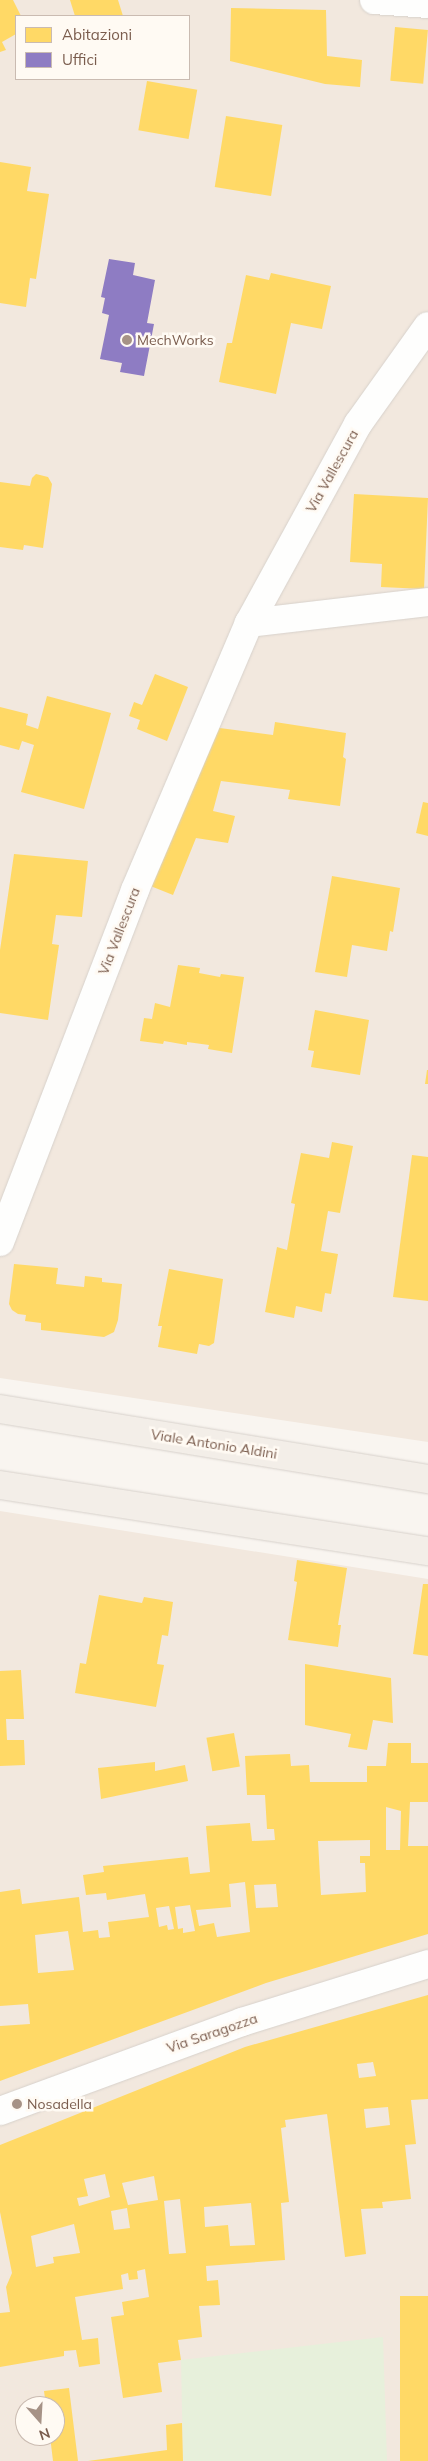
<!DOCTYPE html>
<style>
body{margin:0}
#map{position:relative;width:428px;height:2461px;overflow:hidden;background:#f9f5f0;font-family:Mulish,sans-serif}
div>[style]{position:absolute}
.residential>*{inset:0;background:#f2e8de}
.green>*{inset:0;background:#e7f0db}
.homes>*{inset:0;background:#ffd966;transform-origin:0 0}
.offices>*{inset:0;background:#8e7cc3}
.roads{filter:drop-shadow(0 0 1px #d7d1cb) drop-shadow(0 0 1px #d7d1cb)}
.minor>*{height:28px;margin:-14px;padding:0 14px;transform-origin:14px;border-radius:14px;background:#fefefd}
.major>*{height:28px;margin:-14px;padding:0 14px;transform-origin:14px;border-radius:14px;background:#f3eee8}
.dots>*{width:14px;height:14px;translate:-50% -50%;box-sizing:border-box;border:2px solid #fffaf3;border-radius:50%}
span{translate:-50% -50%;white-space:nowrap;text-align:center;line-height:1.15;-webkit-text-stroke:5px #fffaf3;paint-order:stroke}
.poi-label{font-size:14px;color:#7a5c4d}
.left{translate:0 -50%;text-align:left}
.street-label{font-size:14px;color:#7a5c4d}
.legend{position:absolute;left:15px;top:15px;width:175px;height:65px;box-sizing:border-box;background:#fffaf3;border:1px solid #cabbb1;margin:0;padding:6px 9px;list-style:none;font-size:15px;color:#7a5c4d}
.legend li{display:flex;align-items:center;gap:10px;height:25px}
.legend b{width:25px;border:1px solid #cabbb1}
.north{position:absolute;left:15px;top:2396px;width:50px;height:50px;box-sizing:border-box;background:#fffaf3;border:1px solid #cabbb1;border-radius:50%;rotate:161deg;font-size:14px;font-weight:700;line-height:20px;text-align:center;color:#7a5c4d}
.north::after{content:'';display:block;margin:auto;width:18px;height:22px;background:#a69286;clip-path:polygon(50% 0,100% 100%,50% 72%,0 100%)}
</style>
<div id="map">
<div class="residential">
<div style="clip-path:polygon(evenodd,0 0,428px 0,428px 1442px,0 1378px,0 0,16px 16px,189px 16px,189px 79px,16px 79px,16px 16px)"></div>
<div style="clip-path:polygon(evenodd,0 1511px,428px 1579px,428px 2461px,0 2461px,0 1511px,25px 2406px,55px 2406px,55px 2436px,25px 2436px,25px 2406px)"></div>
</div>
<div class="green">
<div style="clip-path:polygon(383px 2337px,387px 2461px,183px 2461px,181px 2360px)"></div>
</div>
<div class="homes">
<div style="clip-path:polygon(0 0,13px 0,21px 16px,16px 16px,16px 34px,2px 42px,6px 50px,0 52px)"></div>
<div style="clip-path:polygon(70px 0,118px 0,123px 16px,75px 16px)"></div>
<div style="clip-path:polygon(231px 8px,326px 10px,327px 56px,362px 60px,360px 87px,325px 84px,230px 61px)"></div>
<div style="left:395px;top:27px;width:33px;height:54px;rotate:5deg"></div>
<div style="left:147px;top:81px;width:51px;height:50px;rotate:10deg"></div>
<div style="left:226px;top:116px;width:57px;height:72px;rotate:9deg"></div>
<div style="clip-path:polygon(0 162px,31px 167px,27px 191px,49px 194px,36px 279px,30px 278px,26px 307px,0 303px)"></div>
<div style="clip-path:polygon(271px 273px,331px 286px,322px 329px,291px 323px,276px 394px,219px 382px,227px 343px,232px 343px,246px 275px,269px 280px)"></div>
<div style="clip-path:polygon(36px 474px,48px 477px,52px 484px,43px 548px,24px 545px,23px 550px,0 547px,0 482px,30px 486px,32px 478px)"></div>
<div style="clip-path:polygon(354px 494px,428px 498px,424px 589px,381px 587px,382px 564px,350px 562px)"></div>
<div style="clip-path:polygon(155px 674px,188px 687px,167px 741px,137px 729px,140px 720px,129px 716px,134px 702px,142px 705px)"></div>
<div style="clip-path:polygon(47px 696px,111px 713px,84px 809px,21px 792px,34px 745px,22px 741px,19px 750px,0 745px,0 707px,28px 714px,26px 725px,38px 729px)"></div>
<div style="clip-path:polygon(275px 722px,346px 733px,343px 757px,346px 759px,340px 806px,288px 799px,290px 790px,221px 781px,213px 811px,235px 816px,228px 843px,196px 838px,173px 895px,148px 885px,212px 727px,273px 735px)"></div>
<div style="clip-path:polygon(423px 802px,428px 803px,428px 836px,416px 833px)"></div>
<div style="clip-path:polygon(14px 854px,88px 861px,82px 917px,56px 915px,52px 944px,59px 945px,48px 1020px,0 1013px,0 950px)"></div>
<div style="clip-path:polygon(332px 876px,400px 888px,393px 932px,390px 931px,387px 951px,352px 945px,347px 977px,315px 972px)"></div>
<div style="clip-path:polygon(178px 965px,200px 968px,199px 973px,220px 977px,221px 974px,244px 977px,232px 1053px,208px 1049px,209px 1045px,187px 1042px,187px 1045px,164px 1041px,163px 1044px,140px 1041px,144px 1018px,152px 1019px,155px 1003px,170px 1007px)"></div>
<div style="clip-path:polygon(315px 1010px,369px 1020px,360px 1075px,311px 1067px,314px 1051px,308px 1050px)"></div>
<div style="clip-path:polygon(427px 1070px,428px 1070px,428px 1084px,425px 1084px)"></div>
<div style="clip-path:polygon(332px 1142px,353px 1146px,340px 1213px,328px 1211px,321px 1251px,338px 1254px,331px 1294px,325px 1293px,322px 1312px,296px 1306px,294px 1318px,265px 1312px,277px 1247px,287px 1250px,295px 1204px,291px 1203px,301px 1153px,329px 1158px)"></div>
<div style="clip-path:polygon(412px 1155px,428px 1157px,428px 1301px,393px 1297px)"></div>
<div style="clip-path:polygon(14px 1264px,58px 1268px,56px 1284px,84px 1287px,85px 1276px,102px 1278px,102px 1282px,122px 1284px,118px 1320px,114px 1332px,104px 1337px,41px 1330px,41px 1323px,25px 1321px,26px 1315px,18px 1314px,12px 1310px,9px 1304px)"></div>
<div style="clip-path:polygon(169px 1269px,223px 1279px,214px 1343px,209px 1346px,199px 1344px,197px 1354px,158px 1347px,162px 1326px,158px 1326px)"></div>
<div style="clip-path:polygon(297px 1560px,347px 1568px,338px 1625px,341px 1625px,338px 1647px,288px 1640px,297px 1582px,294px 1581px)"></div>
<div style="clip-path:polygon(423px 1584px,428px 1584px,428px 1656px,413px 1654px)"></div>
<div style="clip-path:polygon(99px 1595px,142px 1603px,144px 1597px,173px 1602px,168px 1636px,162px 1635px,157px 1664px,164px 1665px,156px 1707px,75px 1693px,80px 1663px,86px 1664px)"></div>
<div style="clip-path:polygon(305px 1664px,391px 1678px,393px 1723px,373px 1720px,367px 1750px,348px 1747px,351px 1734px,305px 1725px)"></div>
<div style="clip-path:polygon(21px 1670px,24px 1719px,6px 1719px,7px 1740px,24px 1740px,25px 1765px,0 1766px,0 1671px)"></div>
<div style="left:234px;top:1733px;width:34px;height:28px;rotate:80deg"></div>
<div style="clip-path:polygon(evenodd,388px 1743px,411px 1743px,411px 1763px,428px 1763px,428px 1802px,410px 1802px,408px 1846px,428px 1846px,428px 1934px,266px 1983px,0 2081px,0 2026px,30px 2024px,28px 2004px,0 2006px,0 1892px,20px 1889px,22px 1904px,79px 1897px,83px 1932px,98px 1930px,99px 1938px,110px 1937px,108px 1922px,149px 1917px,145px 1894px,107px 1900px,106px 1893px,86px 1895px,83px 1875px,104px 1872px,103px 1866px,188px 1857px,190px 1874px,210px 1872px,206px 1826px,250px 1823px,252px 1841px,275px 1840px,274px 1829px,267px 1829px,265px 1795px,247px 1795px,245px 1756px,290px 1754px,291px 1766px,309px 1765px,310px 1782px,367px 1782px,367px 1766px,386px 1766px,388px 1743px,386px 1807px,401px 1811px,400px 1850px,386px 1850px,386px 1807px,388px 1743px,370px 1840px,370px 1856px,360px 1856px,360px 1863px,365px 1863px,366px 1892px,321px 1895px,318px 1841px,370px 1840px,388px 1743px,245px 1882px,250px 1932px,217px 1937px,214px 1923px,199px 1926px,196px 1910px,231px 1907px,229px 1884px,245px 1882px,388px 1743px,276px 1884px,278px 1907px,256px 1908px,254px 1885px,276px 1884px,388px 1743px,190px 1905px,195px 1931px,183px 1933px,183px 1928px,178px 1929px,175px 1907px,190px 1905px,388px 1743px,169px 1906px,174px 1929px,168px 1930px,167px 1925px,159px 1927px,156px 1908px,169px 1906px,388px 1743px,68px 1931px,74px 1970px,38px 1973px,35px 1935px,68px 1931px)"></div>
<div style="clip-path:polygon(155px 1762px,155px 1771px,185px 1765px,188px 1781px,101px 1799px,98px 1768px)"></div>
<div style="clip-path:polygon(evenodd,428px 1995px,428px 2099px,411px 2100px,416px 2144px,405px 2145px,411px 2199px,382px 2202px,383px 2208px,361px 2209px,366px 2254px,345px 2257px,327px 2114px,285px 2120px,286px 2127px,281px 2128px,289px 2202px,281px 2203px,285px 2260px,206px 2266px,207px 2281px,218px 2280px,220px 2305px,199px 2306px,202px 2337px,178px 2340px,181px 2360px,158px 2363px,162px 2392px,123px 2398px,111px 2317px,124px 2315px,122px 2302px,149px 2297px,145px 2269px,137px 2271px,138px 2279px,129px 2280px,128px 2273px,121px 2275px,123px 2289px,75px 2297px,82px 2340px,98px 2338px,100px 2364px,79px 2367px,76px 2350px,64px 2351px,64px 2356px,0 2367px,0 2313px,10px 2312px,6px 2287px,12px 2273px,0 2212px,0 2145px,245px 2047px,428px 1995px,373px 2062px,376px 2076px,359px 2078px,357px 2064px,373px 2062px,428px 1995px,388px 2107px,390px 2125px,366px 2128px,364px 2109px,388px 2107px,428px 1995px,105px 2174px,110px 2197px,79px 2206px,77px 2198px,88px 2196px,84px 2179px,105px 2174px,428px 1995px,154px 2176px,158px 2200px,128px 2205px,122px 2183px,154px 2176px,428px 1995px,180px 2199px,186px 2253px,169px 2254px,164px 2201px,180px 2199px,428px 1995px,251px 2203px,255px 2245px,230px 2246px,228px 2225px,205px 2227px,204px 2207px,251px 2203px,428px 1995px,127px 2208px,130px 2228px,114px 2230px,111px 2211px,127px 2208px,428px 1995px,74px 2224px,80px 2253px,53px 2257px,54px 2263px,36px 2267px,31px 2236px,74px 2224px)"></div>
<div style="left:400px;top:2296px;width:28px;height:165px"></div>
<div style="clip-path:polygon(69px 2388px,78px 2461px,53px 2461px,50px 2436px,55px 2436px,55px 2406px,46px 2406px,44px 2391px)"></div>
<div style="clip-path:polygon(182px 2423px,183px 2461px,88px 2461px,167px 2450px,166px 2425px)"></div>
</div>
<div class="offices">
<div style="clip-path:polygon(109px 259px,135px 263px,133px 275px,155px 280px,147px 323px,154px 324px,144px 376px,120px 372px,122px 363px,100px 359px,109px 315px,102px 313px,105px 298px,101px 297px)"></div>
</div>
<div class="roads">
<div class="minor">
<div style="left:374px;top:0;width:54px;rotate:4.2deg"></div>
<div style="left:249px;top:623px;width:180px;rotate:-6.7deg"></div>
<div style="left:0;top:1242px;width:377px;rotate:-69deg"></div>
<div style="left:135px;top:890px;width:290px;rotate:-66.9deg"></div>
<div style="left:249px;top:623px;width:227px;rotate:-61.3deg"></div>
<div style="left:358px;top:424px;width:120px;rotate:-54.5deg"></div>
<div style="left:0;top:2111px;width:258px;rotate:-20.2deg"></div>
<div style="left:242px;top:2022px;width:195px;rotate:-17.3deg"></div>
</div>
<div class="major">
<div style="left:0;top:1409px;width:434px;rotate:9.3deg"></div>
<div style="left:0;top:1485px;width:433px;rotate:8.8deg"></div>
</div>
</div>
<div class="dots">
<div style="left:127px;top:340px;background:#a69286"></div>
<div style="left:17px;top:2104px;background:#a69286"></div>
</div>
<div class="poi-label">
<span class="left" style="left:137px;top:340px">MechWorks</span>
<span class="left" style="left:27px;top:2104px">Nosadella</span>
</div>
<div class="street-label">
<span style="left:332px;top:471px;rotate:-61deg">Via Vallescura</span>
<span style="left:119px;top:931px;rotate:-69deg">Via Vallescura</span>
<span style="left:214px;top:1444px;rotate:9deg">Viale Antonio Aldini</span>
<span style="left:212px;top:2033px;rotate:-19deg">Via Saragozza</span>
</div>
<ul class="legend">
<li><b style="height:14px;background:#ffd966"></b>Abitazioni</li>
<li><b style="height:14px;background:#8e7cc3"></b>Uffici</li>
</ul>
<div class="north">N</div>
</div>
